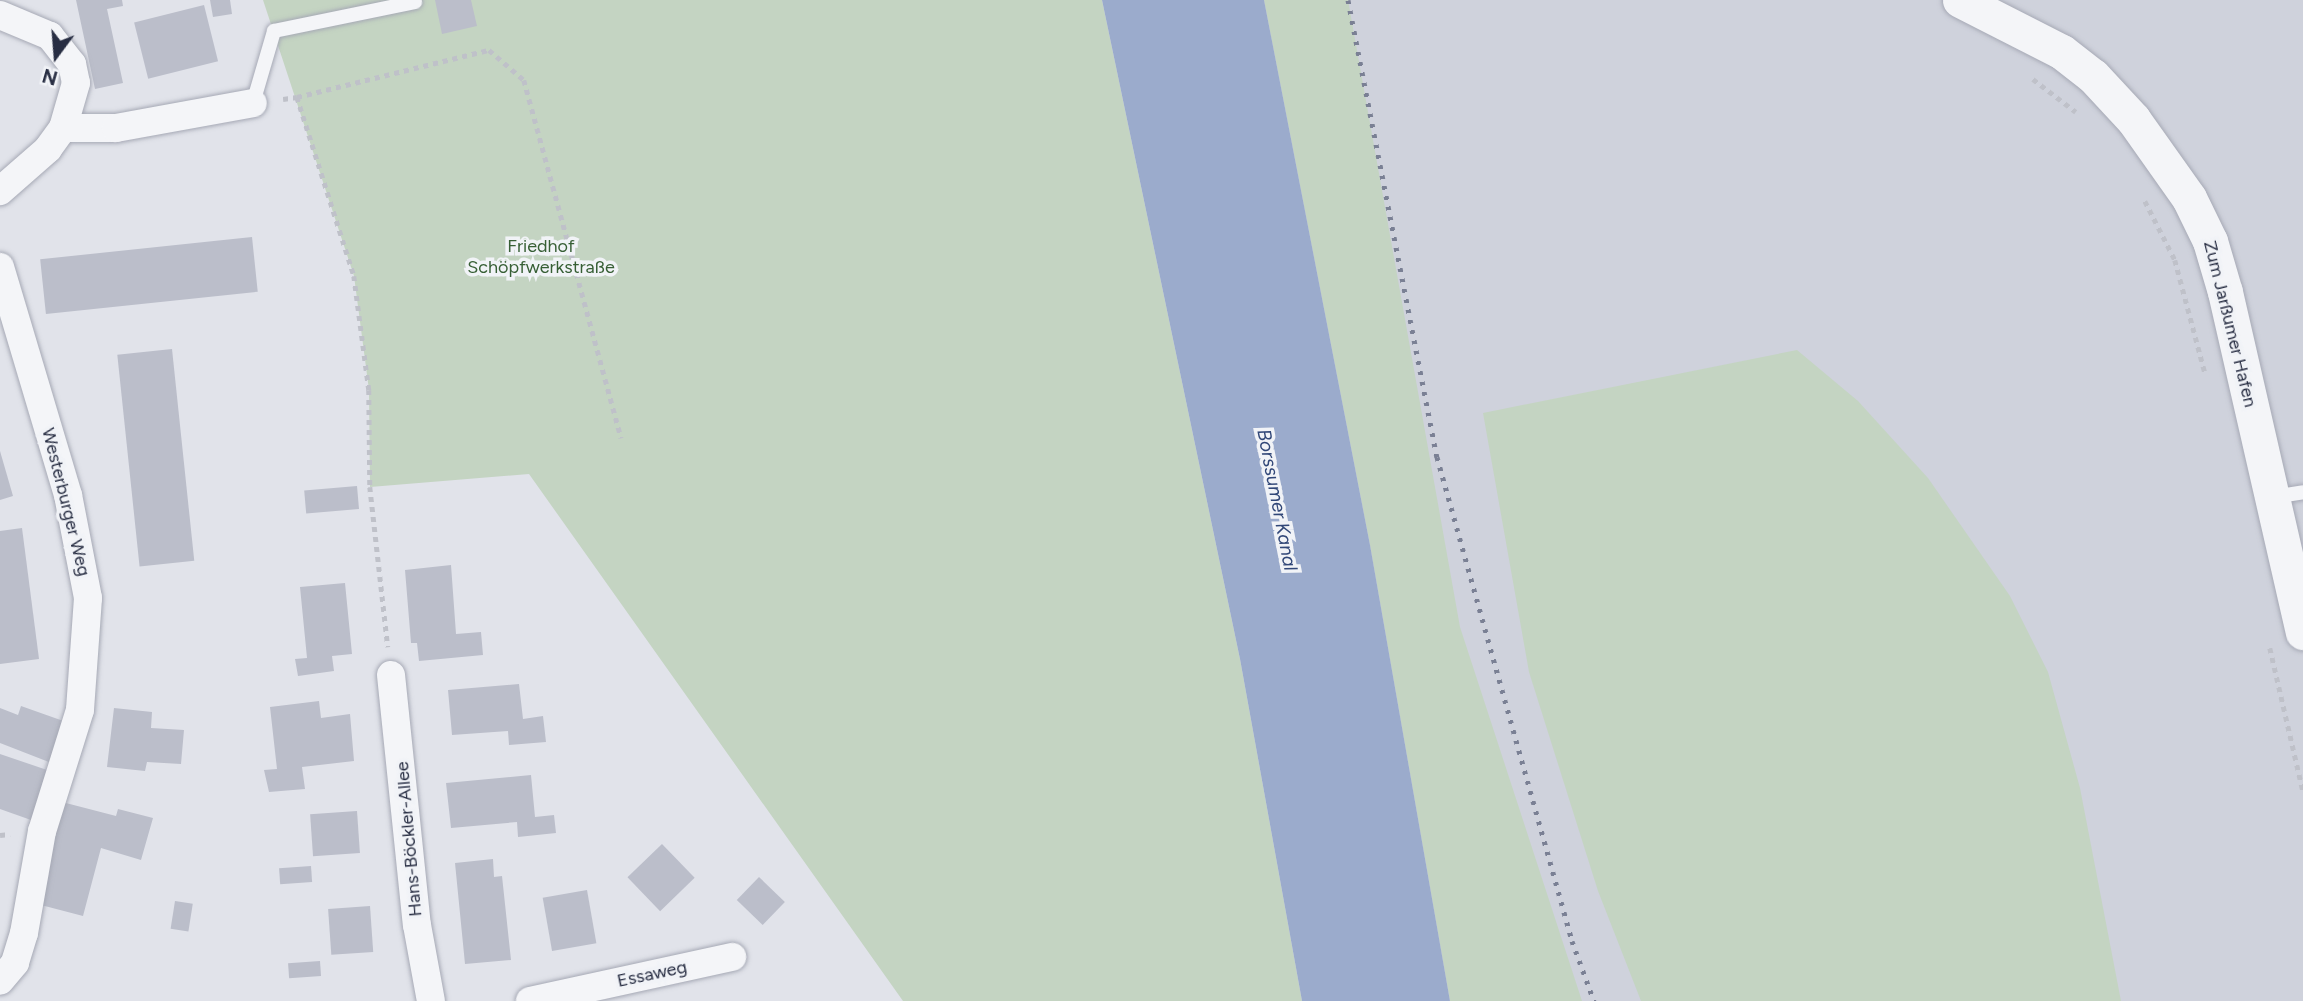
<!DOCTYPE html>
<meta charset="utf-8">
<style>
body{margin:0}
#map{position:relative;width:2303px;height:1001px;overflow:hidden;background:#e1e3ea;font-family:Figtree,sans-serif}
div>[style]{position:absolute}
.built>*{inset:0;background:#cfd2dc}
.green>*{inset:0;background:#c4d4c2}
.water>*{inset:0;background:#9babcc}
.building>*{inset:0;background:#bbbeca;transform-origin:0 0}
.path>*{height:4.5px;margin-top:-2.25px;transform-origin:0;background:repeating-linear-gradient(90deg,#bfc1c9 0 5px,transparent 0 10px)}
.roads{filter:drop-shadow(0 0 2px #a6a9b5) drop-shadow(0 0 2px #a6a9b5)}
.service>*{height:14px;margin:-7px;padding:0 7px;transform-origin:7px;border-radius:7px;background:#f4f5f8}
.minor>*{height:28px;margin:-14px;padding:0 14px;transform-origin:14px;border-radius:14px;background:#f4f5f8}
.tertiary>*{height:35px;margin:-17.5px;padding:0 17.5px;transform-origin:17.5px;border-radius:17.5px;background:#f4f5f8}
.rail>*{height:5px;margin-top:-2.5px;transform-origin:0;background:repeating-linear-gradient(90deg,#7a8094 0 3.5px,transparent 0 10.5px)}
span{translate:-50% -50%;white-space:nowrap;text-align:center;line-height:1.15;-webkit-text-stroke:7px #f1f3f7;paint-order:stroke}
.park-label{font-size:18px;color:#375f35}
.street-label{font-size:18px;color:#282e43}
.water-label{font-size:19px;color:#314778;font-style:italic}
.north{position:absolute;left:21px;top:21px;width:70px;height:70px;-webkit-text-stroke:5px #f1f3f7;paint-order:stroke;rotate:196deg;font-size:19px;font-weight:700;line-height:28px;text-align:center;color:#282e43}
.north::after{content:'';display:block;margin:auto;width:24px;height:32px;background:#282e43;clip-path:polygon(50% 0,100% 100%,50% 72%,0 100%)}
</style>
<div id="map">
<div class="built">
<div style="clip-path:polygon(1264px 0,2303px 0,2303px 1001px,1450px 1001px,1370px 545px)"></div>
</div>
<div class="green">
<div style="clip-path:polygon(263px 0,1102px 0,1240px 659px,1302px 1001px,903px 1001px,529px 474px,370px 487px,369px 390px,354px 276px)"></div>
<div style="clip-path:polygon(1264px 0,1348px 0,1460px 627px,1582px 1001px,1450px 1001px,1370px 545px)"></div>
<div style="clip-path:polygon(1797px 350px,1858px 401px,1928px 478px,2010px 596px,2048px 672px,2080px 788px,2121px 1001px,1641px 1001px,1598px 891px,1529px 672px,1483px 413px)"></div>
</div>
<div class="water">
<div style="clip-path:polygon(1102px 0,1264px 0,1370px 545px,1450px 1001px,1302px 1001px,1240px 659px)"></div>
</div>
<div class="building">
<div style="clip-path:polygon(76px 0,122px 0,123px 6px,107px 9px,123px 83px,95px 89px)"></div>
<div style="clip-path:polygon(210px 0,230px 0,232px 14px,213px 17px)"></div>
<div style="clip-path:polygon(435px 0,471px 0,477px 26px,442px 34px)"></div>
<div style="left:204px;top:5px;width:58px;height:72px;rotate:76deg"></div>
<div style="left:252px;top:237px;width:55px;height:213px;rotate:84deg"></div>
<div style="left:172px;top:349px;width:213px;height:55px;rotate:84deg"></div>
<div style="clip-path:polygon(0 451px,13px 496px,0 500px)"></div>
<div style="left:357px;top:486px;width:23px;height:53px;rotate:85deg"></div>
<div style="clip-path:polygon(22px 528px,39px 659px,0 664px,0 531px)"></div>
<div style="clip-path:polygon(451px 565px,456px 634px,481px 632px,483px 655px,419px 661px,417px 643px,411px 643px,405px 570px)"></div>
<div style="clip-path:polygon(345px 583px,352px 654px,332px 656px,334px 671px,298px 676px,295px 659px,307px 658px,300px 587px)"></div>
<div style="clip-path:polygon(519px 684px,523px 719px,543px 716px,546px 742px,509px 745px,508px 731px,452px 735px,448px 690px)"></div>
<div style="clip-path:polygon(319px 701px,321px 718px,350px 714px,354px 761px,302px 767px,305px 789px,269px 792px,264px 770px,277px 769px,270px 707px)"></div>
<div style="clip-path:polygon(21px 706px,69px 723px,54px 764px,0 743px,0 708px,18px 715px)"></div>
<div style="clip-path:polygon(114px 708px,152px 712px,151px 728px,184px 730px,181px 764px,147px 762px,145px 771px,107px 767px)"></div>
<div style="clip-path:polygon(0 754px,50px 771px,31px 820px,0 809px)"></div>
<div style="clip-path:polygon(531px 775px,535px 817px,554px 815px,556px 833px,518px 837px,517px 822px,451px 828px,446px 783px)"></div>
<div style="clip-path:polygon(62px 802px,116px 816px,118px 809px,153px 818px,141px 860px,101px 848px,83px 916px,41px 905px,49px 874px,44px 873px)"></div>
<div style="left:357px;top:811px;width:42px;height:47px;rotate:86deg"></div>
<div style="left:662px;top:844px;width:47px;height:48px;rotate:46deg"></div>
<div style="clip-path:polygon(493px 859px,494px 877px,502px 876px,511px 960px,465px 964px,455px 863px)"></div>
<div style="left:311px;top:866px;width:16px;height:32px;rotate:86deg"></div>
<div style="left:759px;top:877px;width:36px;height:32px;rotate:44deg"></div>
<div style="left:587px;top:890px;width:54px;height:45px;rotate:80deg"></div>
<div style="left:175px;top:901px;width:18px;height:28px;rotate:9deg"></div>
<div style="left:370px;top:906px;width:46px;height:42px;rotate:86deg"></div>
<div style="left:320px;top:961px;width:15px;height:32px;rotate:86deg"></div>
</div>
<div class="path">
<div style="left:2033px;top:79px;width:54px;rotate:37.5deg"></div>
<div style="left:297px;top:97px;width:198px;rotate:-13.8deg"></div>
<div style="left:489px;top:50px;width:46px;rotate:40.6deg"></div>
<div style="left:524px;top:80px;width:371px;rotate:74.8deg"></div>
<div style="left:283px;top:99px;width:14px;rotate:-8deg"></div>
<div style="left:297px;top:97px;width:188px;rotate:72.3deg"></div>
<div style="left:354px;top:276px;width:115px;rotate:82.5deg"></div>
<div style="left:369px;top:390px;width:97px;rotate:89.4deg"></div>
<div style="left:370px;top:487px;width:161px;rotate:83.6deg"></div>
<div style="left:2145px;top:201px;width:66px;rotate:63deg"></div>
<div style="left:2175px;top:260px;width:117px;rotate:75.1deg"></div>
<div style="left:2270px;top:648px;width:147px;rotate:77deg"></div>
<div style="left:0;top:835px;width:10px;rotate:-6deg"></div>
</div>
<div class="roads">
<div class="service">
<div style="left:253px;top:103px;width:75px;rotate:-73.7deg"></div>
<div style="left:274px;top:31px;width:144px;rotate:-11.6deg"></div>
<div style="left:2273px;top:497px;width:30px;rotate:-9deg"></div>
</div>
<div class="minor">
<div style="left:0;top:15px;width:54px;rotate:22.8deg"></div>
<div style="left:50px;top:36px;width:36px;rotate:52deg"></div>
<div style="left:72px;top:64px;width:19px;rotate:78deg"></div>
<div style="left:76px;top:83px;width:47px;rotate:106.1deg"></div>
<div style="left:63px;top:128px;width:26px;rotate:126deg"></div>
<div style="left:48px;top:149px;width:64px;rotate:138.8deg"></div>
<div style="left:63px;top:128px;width:53px"></div>
<div style="left:116px;top:128px;width:139px;rotate:-10.3deg"></div>
<div style="left:0;top:267px;width:238px;rotate:73.4deg"></div>
<div style="left:68px;top:495px;width:105px;rotate:79deg"></div>
<div style="left:88px;top:598px;width:112px;rotate:94.1deg"></div>
<div style="left:80px;top:710px;width:127px;rotate:107.4deg"></div>
<div style="left:42px;top:831px;width:104px;rotate:100deg"></div>
<div style="left:24px;top:933px;width:31px;rotate:107deg"></div>
<div style="left:15px;top:963px;width:23px;rotate:130deg"></div>
<div style="left:391px;top:675px;width:251px;rotate:84.1deg"></div>
<div style="left:417px;top:925px;width:77px;rotate:79.6deg"></div>
<div style="left:530px;top:1001px;width:207px;rotate:-12.3deg"></div>
</div>
<div class="tertiary">
<div style="left:1960px;top:0;width:114px;rotate:27deg"></div>
<div style="left:2062px;top:52px;width:39px;rotate:38deg"></div>
<div style="left:2093px;top:76px;width:59px;rotate:47.1deg"></div>
<div style="left:2133px;top:119px;width:97px;rotate:54.7deg"></div>
<div style="left:2189px;top:198px;width:48px;rotate:64deg"></div>
<div style="left:2210px;top:241px;width:53px;rotate:73.6deg"></div>
<div style="left:2225px;top:292px;width:349px;rotate:77.1deg"></div>
</div>
</div>
<div class="rail">
<div style="left:1348px;top:0;width:466px;rotate:79deg"></div>
<div style="left:1437px;top:457px;width:502px;rotate:74.41deg"></div>
<div style="left:1572px;top:941px;width:64px;rotate:69.9deg"></div>
</div>
<div class="park-label">
<span style="left:541px;top:257px">Friedhof<br>Schöpfwerkstraße</span>
</div>
<div class="street-label">
<span style="left:2230px;top:324px;rotate:76deg">Zum Jarßumer Hafen</span>
<span style="left:66px;top:502px;rotate:76deg">Westerburger Weg</span>
<span style="left:409px;top:839px;rotate:-95deg">Hans-Böckler-Allee</span>
<span style="left:652px;top:974px;rotate:-12deg">Essaweg</span>
</div>
<div class="water-label">
<span style="left:1277px;top:500px;rotate:79deg">Borssumer Kanal</span>
</div>
<div class="north">N</div>
</div>
